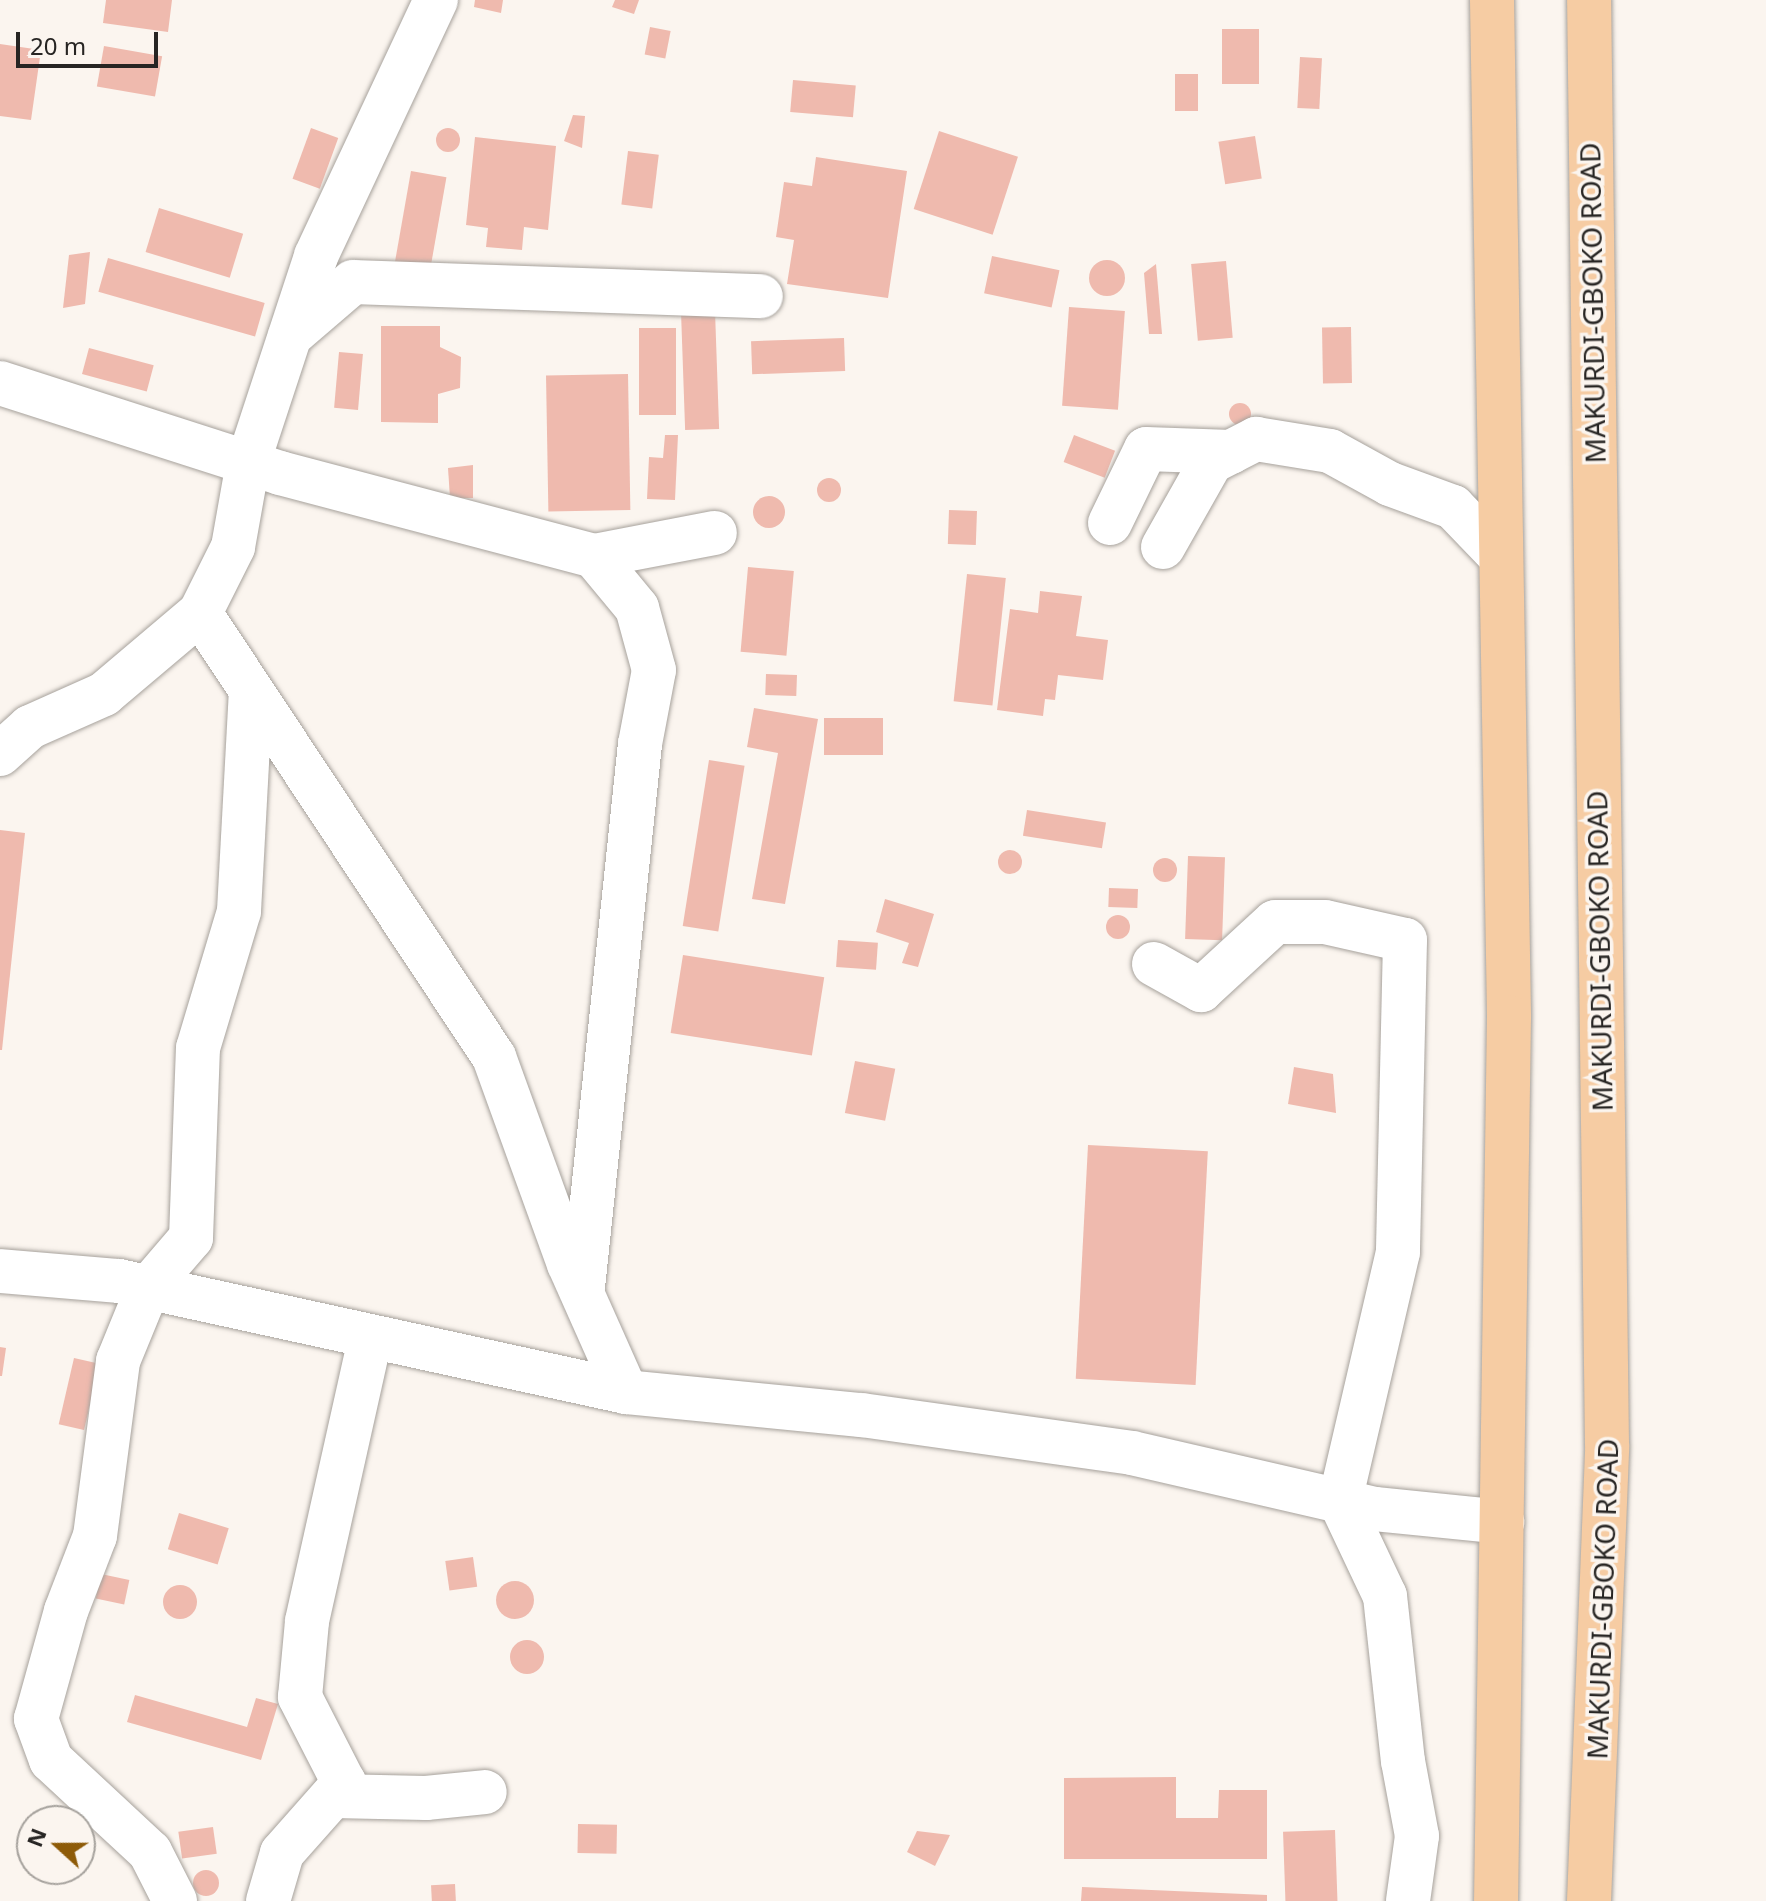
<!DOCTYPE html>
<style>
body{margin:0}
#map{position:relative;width:1766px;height:1901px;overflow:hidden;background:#fbf5ef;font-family:"Noto Sans",sans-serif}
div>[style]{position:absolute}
.building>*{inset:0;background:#efbaae;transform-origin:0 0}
.round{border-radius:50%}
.roads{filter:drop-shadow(0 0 2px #a7a29c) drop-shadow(0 0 2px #a7a29c)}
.minor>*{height:44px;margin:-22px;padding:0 22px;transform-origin:22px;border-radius:22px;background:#fff}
.major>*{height:44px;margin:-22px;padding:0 22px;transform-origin:22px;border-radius:22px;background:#f6cca3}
span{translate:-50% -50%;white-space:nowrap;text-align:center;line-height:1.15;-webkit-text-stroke:7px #fbf5ef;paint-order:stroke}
.street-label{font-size:28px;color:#272523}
.north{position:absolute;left:16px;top:1805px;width:80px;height:80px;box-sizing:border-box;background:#fbf5ef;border:2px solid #a6a29d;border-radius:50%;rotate:291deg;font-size:22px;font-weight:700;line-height:32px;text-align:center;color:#272523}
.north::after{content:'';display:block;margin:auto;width:28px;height:36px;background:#8e5b08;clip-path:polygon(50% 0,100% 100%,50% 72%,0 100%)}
.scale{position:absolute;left:16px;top:32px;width:142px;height:36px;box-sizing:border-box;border:4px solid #272523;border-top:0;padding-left:10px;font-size:24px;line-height:28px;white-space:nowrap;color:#272523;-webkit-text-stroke:6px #fbf5ef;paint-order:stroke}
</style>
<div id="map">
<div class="building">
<div style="clip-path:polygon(106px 0,172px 0,168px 32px,103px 23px)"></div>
<div style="clip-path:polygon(475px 0,503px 0,501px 13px,474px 7px)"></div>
<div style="clip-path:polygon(615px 0,639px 0,634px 14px,612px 7px)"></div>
<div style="left:650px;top:27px;width:21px;height:28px;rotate:11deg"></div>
<div style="left:1222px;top:29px;width:37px;height:55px"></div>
<div style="clip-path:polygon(0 44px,41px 50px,31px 120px,0 116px)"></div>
<div style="left:104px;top:46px;width:59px;height:41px;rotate:10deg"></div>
<div style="left:1300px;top:57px;width:22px;height:51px;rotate:3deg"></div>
<div style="left:1175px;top:74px;width:23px;height:37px"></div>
<div style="left:793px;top:80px;width:63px;height:32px;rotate:5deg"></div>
<div style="clip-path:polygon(573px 115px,585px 116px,582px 148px,564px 141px)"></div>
<div style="left:311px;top:128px;width:29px;height:54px;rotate:20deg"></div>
<div class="round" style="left:436px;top:128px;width:24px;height:24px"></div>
<div style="left:939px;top:131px;width:83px;height:82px;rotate:18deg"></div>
<div style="left:1255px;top:136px;width:43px;height:37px;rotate:81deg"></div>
<div style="clip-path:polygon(475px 137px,556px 146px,548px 230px,524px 227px,522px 250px,486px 247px,488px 228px,466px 225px)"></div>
<div style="left:628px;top:151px;width:31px;height:54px;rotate:7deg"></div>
<div style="clip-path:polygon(816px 157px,907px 171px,888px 298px,787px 284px,794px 240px,776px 237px,784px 182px,812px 186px)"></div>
<div style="left:411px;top:171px;width:36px;height:93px;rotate:10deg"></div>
<div style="left:159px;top:208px;width:88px;height:46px;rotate:17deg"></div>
<div style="clip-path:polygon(90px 252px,85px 304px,63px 308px,69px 255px)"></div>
<div style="left:992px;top:256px;width:69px;height:38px;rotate:12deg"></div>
<div style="left:108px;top:258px;width:163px;height:35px;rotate:16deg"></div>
<div class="round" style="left:1089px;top:260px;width:36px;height:36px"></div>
<div style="left:1226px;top:261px;width:77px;height:35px;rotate:85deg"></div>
<div style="clip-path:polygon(1156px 264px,1162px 334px,1149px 334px,1144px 273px)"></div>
<div style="left:1069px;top:307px;width:56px;height:99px;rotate:4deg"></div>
<div style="left:715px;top:311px;width:118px;height:34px;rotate:88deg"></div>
<div style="clip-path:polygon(381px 326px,440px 326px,440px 347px,461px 357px,460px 388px,438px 394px,438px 423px,381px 422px)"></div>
<div style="left:1351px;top:327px;width:56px;height:29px;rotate:89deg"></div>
<div style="left:676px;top:328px;width:87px;height:37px;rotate:90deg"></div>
<div style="left:844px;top:338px;width:33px;height:93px;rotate:88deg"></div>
<div style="left:89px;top:348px;width:67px;height:27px;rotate:15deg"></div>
<div style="left:339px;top:352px;width:24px;height:56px;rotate:5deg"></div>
<div style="left:628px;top:374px;width:136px;height:82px;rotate:89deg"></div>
<div class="round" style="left:1229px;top:403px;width:22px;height:22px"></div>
<div style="clip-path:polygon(665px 435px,678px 435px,675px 500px,647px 499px,649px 457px,663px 458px)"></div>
<div style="left:1074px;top:435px;width:44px;height:29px;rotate:21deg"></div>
<div style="clip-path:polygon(473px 465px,473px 498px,450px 498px,448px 468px)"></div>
<div class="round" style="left:817px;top:478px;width:24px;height:24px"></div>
<div class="round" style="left:753px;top:496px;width:32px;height:32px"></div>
<div style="left:949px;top:510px;width:28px;height:34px;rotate:2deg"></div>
<div style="left:748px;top:567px;width:46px;height:85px;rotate:5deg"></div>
<div style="left:967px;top:574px;width:39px;height:128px;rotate:6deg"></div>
<div style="clip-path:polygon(1040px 591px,1082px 596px,1076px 636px,1108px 640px,1103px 680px,1058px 675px,1055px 700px,1045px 699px,1043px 716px,997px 710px,1010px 609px,1038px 613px)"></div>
<div style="left:766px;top:674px;width:31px;height:21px;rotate:2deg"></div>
<div style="clip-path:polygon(754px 708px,818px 719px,785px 904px,752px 899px,778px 753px,747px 747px)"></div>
<div style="left:883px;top:718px;width:37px;height:59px;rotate:90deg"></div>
<div style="left:709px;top:760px;width:36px;height:168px;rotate:9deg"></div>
<div style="left:1027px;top:810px;width:80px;height:26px;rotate:9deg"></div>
<div style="clip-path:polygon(0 830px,25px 833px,2px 1050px,0 1050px)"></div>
<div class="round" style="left:998px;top:850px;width:24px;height:24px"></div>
<div style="left:1188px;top:856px;width:37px;height:83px;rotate:2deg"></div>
<div class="round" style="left:1153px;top:858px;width:24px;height:24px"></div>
<div style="left:1109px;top:888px;width:29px;height:19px;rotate:2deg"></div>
<div style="clip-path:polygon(885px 899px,934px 914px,918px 967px,902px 963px,909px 943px,876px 932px)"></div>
<div class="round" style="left:1106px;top:915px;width:24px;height:24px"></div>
<div style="left:838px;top:940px;width:40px;height:27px;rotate:4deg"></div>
<div style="left:683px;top:955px;width:143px;height:79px;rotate:9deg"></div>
<div style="left:855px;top:1061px;width:41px;height:53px;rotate:11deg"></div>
<div style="clip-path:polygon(1294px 1067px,1333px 1074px,1336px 1113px,1288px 1104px)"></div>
<div style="left:1088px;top:1145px;width:120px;height:234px;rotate:3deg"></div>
<div style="clip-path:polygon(0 1347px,6px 1348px,2px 1376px,0 1376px)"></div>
<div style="left:74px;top:1358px;width:26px;height:68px;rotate:13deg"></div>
<div style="left:179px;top:1513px;width:52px;height:38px;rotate:17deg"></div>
<div style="left:473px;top:1557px;width:30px;height:28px;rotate:82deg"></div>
<div style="left:101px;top:1574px;width:29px;height:25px;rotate:12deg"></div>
<div class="round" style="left:496px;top:1581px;width:38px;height:38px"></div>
<div class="round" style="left:163px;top:1585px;width:34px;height:34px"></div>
<div class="round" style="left:510px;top:1640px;width:34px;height:34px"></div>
<div style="clip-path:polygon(135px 1695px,247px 1727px,256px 1698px,278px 1704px,261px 1760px,127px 1722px)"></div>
<div style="clip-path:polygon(1176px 1777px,1176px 1818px,1218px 1818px,1219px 1790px,1267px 1790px,1267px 1859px,1064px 1859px,1064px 1778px)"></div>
<div style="left:578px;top:1824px;width:39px;height:29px;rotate:1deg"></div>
<div style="left:213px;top:1827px;width:27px;height:35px;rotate:82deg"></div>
<div style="left:1335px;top:1830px;width:71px;height:52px;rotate:88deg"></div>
<div style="clip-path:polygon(917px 1831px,950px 1835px,935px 1866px,907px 1852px)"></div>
<div class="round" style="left:193px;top:1870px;width:26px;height:26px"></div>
<div style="left:455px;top:1884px;width:17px;height:24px;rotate:87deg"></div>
<div style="clip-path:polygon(1082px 1887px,1267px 1895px,1267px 1901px,1081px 1901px)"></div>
</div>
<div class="roads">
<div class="minor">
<div style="left:290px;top:336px;width:83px;rotate:-40.6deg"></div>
<div style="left:353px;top:282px;width:408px;rotate:2deg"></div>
<div style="left:0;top:383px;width:294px;rotate:17.8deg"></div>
<div style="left:280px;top:473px;width:325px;rotate:14.8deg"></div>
<div style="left:594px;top:556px;width:123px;rotate:-10.8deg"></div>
<div style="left:1110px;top:523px;width:82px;rotate:-64.1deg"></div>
<div style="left:1146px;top:449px;width:85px;rotate:2deg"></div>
<div style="left:1163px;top:547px;width:98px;rotate:-60.5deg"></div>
<div style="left:1211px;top:462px;width:51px;rotate:-27.1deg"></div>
<div style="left:1256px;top:439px;width:75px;rotate:9.2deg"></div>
<div style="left:1330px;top:451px;width:68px;rotate:28.8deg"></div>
<div style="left:1390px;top:484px;width:67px;rotate:20.1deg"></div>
<div style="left:1453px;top:507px;width:66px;rotate:46.2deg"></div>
<div style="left:200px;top:613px;width:533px;rotate:56.49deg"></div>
<div style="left:494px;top:1057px;width:220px;rotate:70.1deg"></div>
<div style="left:569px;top:1264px;width:140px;rotate:66deg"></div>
<div style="left:0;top:754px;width:40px;rotate:-42deg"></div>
<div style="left:30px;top:727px;width:81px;rotate:-24deg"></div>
<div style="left:104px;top:694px;width:126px;rotate:-40.2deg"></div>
<div style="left:200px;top:613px;width:74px;rotate:-63.4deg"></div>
<div style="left:233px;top:547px;width:85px;rotate:-79.9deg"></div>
<div style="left:248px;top:463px;width:218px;rotate:-71.8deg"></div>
<div style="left:316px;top:256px;width:283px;rotate:-64.9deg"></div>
<div style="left:1154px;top:964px;width:54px;rotate:29deg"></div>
<div style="left:1201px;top:990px;width:100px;rotate:-42.6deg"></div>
<div style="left:1275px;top:922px;width:50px"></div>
<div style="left:1325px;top:922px;width:82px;rotate:12.7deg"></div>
<div style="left:1405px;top:940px;width:312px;rotate:91.3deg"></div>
<div style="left:1398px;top:1252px;width:256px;rotate:103.1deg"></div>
<div style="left:1340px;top:1501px;width:105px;rotate:64.7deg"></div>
<div style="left:1385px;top:1596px;width:166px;rotate:83.8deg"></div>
<div style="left:1403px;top:1761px;width:76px;rotate:79.4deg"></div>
<div style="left:1417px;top:1836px;width:66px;rotate:97.9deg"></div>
<div style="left:0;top:1271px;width:119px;rotate:4.8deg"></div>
<div style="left:119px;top:1281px;width:519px;rotate:12.35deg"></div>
<div style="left:626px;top:1392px;width:237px;rotate:5.6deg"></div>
<div style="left:862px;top:1415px;width:273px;rotate:8deg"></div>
<div style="left:1132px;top:1453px;width:249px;rotate:13deg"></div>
<div style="left:1375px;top:1509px;width:128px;rotate:5.8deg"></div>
<div style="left:583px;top:1287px;width:546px;rotate:-84.01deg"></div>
<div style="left:640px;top:744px;width:75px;rotate:-79.3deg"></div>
<div style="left:654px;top:670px;width:64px;rotate:-105.3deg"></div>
<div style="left:637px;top:608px;width:67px;rotate:-129.6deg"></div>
<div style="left:333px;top:1796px;width:93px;rotate:1.2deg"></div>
<div style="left:426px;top:1798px;width:59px;rotate:-5.8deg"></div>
<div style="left:175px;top:1901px;width:55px;rotate:-117deg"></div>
<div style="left:150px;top:1852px;width:135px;rotate:-137.1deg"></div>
<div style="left:51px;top:1760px;width:44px;rotate:-110.1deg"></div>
<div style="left:36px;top:1719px;width:112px;rotate:-74.5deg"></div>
<div style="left:66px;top:1611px;width:80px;rotate:-68.9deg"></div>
<div style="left:95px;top:1536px;width:177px;rotate:-82.5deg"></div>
<div style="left:118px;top:1361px;width:79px;rotate:-67.7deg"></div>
<div style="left:148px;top:1288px;width:66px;rotate:-49.3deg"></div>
<div style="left:191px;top:1238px;width:190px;rotate:-87.9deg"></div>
<div style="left:198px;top:1048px;width:143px;rotate:-73.3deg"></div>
<div style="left:239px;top:911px;width:220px;rotate:-86.9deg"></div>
<div style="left:268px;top:1901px;width:50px;rotate:-73.7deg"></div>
<div style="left:282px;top:1853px;width:94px;rotate:-48.5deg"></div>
<div style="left:344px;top:1783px;width:97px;rotate:-117.1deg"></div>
<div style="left:300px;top:1697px;width:76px;rotate:-84.7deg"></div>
<div style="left:307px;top:1621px;width:290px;rotate:-77.4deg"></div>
</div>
<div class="major">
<div style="left:1492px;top:0;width:1017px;rotate:89.04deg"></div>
<div style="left:1509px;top:1017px;width:884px;rotate:90.84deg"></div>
<div style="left:1589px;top:1901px;width:456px;rotate:-87.7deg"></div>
<div style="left:1607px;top:1445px;width:1445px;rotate:-90.71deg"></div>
</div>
</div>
<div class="street-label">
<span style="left:1592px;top:303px;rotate:-91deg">MAKURDI-GBOKO ROAD</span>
<span style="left:1599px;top:951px;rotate:-91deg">MAKURDI-GBOKO ROAD</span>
<span style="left:1602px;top:1599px;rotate:-88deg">MAKURDI-GBOKO ROAD</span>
</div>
<div class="north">N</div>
<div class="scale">20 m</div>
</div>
